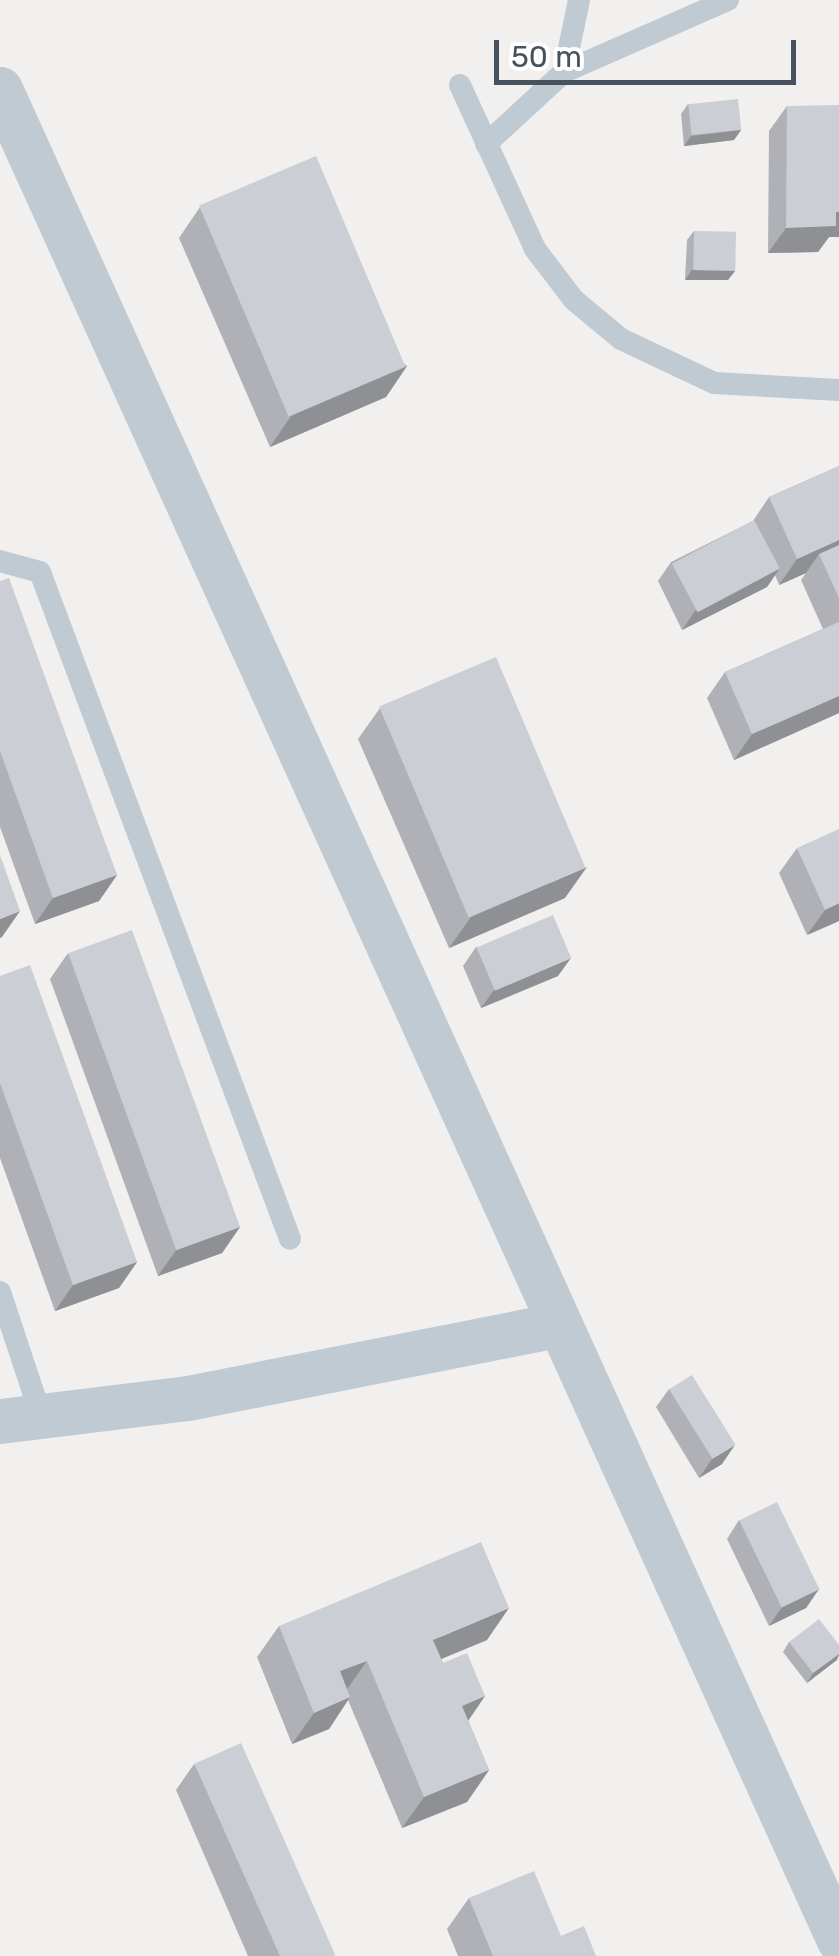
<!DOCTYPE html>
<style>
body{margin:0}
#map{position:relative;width:839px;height:1956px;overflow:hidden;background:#f2efef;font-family:Rubik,sans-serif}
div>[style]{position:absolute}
.service>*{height:22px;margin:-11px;padding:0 11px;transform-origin:11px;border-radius:11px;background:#bfcad2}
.minor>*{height:45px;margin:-22.5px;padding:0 22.5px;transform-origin:22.5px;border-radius:22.5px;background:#bfcad2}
.wall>*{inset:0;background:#afb1b6}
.shaded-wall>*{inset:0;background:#8e9094}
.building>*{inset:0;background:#cbced4;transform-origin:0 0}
span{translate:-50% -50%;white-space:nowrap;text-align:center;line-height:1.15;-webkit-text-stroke:8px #fff;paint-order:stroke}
.scale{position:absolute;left:494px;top:40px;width:302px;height:45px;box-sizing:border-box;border:5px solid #46535e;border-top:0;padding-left:12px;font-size:30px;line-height:35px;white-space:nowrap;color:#46535e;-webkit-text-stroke:8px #fff;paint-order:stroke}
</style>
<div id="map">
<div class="service">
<div style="left:564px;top:72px;width:74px;rotate:-78.2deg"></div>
<div style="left:460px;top:85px;width:180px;rotate:65.4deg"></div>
<div style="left:535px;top:249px;width:64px;rotate:52.6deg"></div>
<div style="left:574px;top:300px;width:61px;rotate:39.7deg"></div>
<div style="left:621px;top:339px;width:103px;rotate:25.3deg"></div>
<div style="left:714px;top:383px;width:125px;rotate:3.2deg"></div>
<div style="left:486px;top:144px;width:106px;rotate:-42.7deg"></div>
<div style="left:564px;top:72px;width:179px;rotate:-23.7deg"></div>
<div style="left:0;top:561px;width:41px;rotate:15.4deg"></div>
<div style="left:40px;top:572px;width:712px;rotate:69.45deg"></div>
<div style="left:0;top:1292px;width:127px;rotate:71.7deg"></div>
</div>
<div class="minor">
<div style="left:0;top:89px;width:2032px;rotate:65.62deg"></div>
<div style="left:0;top:1421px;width:189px;rotate:-7deg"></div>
<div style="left:188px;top:1398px;width:375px;rotate:-11.2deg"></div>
</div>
<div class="wall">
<div style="clip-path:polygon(688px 104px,741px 130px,734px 140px,684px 146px,681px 114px)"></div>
<div style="clip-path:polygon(787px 106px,829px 237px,818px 252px,768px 253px,769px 131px)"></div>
<div style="clip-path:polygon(200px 207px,407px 366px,386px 397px,270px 447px,179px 238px)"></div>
<div style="clip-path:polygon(694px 231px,735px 271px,728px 280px,685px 280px,687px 240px)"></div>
<div style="clip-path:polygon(839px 466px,839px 713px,734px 760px,707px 698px,725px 672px,823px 629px,801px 580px,806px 573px,779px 585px,775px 575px,767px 587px,682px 630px,658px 581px,671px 562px,753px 521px,769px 497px)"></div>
<div style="clip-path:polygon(0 581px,117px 875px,99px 901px,35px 924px,0 827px)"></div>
<div style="clip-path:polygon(380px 708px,565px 898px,449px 948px,358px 739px)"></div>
<div style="clip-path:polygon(797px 848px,839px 921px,807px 935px,779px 873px)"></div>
<div style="clip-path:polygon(476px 947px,558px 976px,481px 1008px,463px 966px)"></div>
<div style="clip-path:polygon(68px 953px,240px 1227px,222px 1253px,158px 1276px,50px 979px)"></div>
<div style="clip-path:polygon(0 976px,137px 1262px,119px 1288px,55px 1311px,0 1158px)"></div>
<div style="clip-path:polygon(669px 1389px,722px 1464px,699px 1478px,656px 1407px)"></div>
<div style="clip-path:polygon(739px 1520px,819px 1589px,806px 1608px,769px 1626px,727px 1539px)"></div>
<div style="clip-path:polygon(279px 1626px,487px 1640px,441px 1659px,443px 1663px,485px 1696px,468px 1720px,489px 1770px,467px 1802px,402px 1828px,348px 1700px,329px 1729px,292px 1744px,257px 1657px)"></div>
<div style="clip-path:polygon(789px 1642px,839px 1645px,839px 1656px,807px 1683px,783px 1652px)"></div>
<div style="clip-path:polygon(194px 1764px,334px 1956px,248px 1956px,176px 1790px)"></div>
<div style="clip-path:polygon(469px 1898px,561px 1936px,596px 1956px,458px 1956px,447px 1929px)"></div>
</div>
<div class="shaded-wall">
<div style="clip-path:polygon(741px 130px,734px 140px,684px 146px,691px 136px)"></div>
<div style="clip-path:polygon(836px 212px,839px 212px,839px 237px,829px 237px,818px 252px,768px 253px,786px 228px)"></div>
<div style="clip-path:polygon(692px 270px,735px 271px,728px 280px,685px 280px)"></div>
<div style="clip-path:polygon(407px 366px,386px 397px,270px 447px,291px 416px)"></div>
<div style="clip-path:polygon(839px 540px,839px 558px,819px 554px,806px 573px,779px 585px,797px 559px)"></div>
<div style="clip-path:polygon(780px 568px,767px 587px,682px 630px,695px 611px)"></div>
<div style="clip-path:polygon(839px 696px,839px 713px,734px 760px,752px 734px)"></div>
<div style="clip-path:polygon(587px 867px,565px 898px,449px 948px,471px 917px)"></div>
<div style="clip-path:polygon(117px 875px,99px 901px,35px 924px,53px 898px)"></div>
<div style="clip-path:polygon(839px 903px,839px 921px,807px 935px,825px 910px)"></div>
<div style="clip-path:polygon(20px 911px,2px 937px,0 938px,0 919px)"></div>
<div style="clip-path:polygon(571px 958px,558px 976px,481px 1008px,494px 990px)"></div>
<div style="clip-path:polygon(240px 1227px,222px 1253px,158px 1276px,176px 1250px)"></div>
<div style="clip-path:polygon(137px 1262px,119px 1288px,55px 1311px,73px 1285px)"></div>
<div style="clip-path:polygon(735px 1445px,722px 1464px,699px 1478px,712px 1459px)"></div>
<div style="clip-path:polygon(819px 1589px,806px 1608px,769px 1626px,782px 1607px)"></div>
<div style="clip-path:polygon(509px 1608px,487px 1640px,412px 1671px,433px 1640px)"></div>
<div style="clip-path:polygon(839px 1654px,837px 1660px,807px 1683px,813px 1673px)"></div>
<div style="clip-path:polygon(367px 1661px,345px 1692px,340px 1671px)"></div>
<div style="clip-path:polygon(485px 1696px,464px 1727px,462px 1706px)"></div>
<div style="clip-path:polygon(350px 1697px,329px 1729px,292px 1744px,314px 1713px)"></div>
<div style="clip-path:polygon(489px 1770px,467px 1802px,402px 1828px,424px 1797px)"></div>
</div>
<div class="building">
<div style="left:738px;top:99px;width:31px;height:50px;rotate:84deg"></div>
<div style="clip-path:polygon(839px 105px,839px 212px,836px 212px,836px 226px,786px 228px,787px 106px)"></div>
<div style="left:316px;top:156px;width:229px;height:127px;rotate:67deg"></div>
<div style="left:694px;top:231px;width:42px;height:39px;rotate:1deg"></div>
<div style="clip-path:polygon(839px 466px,839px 540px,797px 559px,769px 497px)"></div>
<div style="left:754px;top:520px;width:55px;height:93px;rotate:62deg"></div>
<div style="clip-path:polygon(839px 545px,839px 598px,819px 554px)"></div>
<div style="clip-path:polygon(9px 578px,117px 875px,53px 898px,0 751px,0 581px)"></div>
<div style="clip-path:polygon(839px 622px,839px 696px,752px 734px,725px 672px)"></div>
<div style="left:496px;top:657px;width:229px;height:127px;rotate:67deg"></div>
<div style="clip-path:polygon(839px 829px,839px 903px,825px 910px,797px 848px)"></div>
<div style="clip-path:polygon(0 855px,20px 911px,0 919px)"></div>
<div style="left:553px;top:915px;width:47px;height:83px;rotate:67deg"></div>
<div style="left:132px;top:930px;width:316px;height:68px;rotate:70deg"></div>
<div style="clip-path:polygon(30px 965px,137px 1262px,73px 1285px,0 1083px,0 976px)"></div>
<div style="left:692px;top:1375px;width:82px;height:27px;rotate:58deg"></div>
<div style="left:777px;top:1502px;width:97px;height:42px;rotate:64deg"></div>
<div style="clip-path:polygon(481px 1542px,509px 1608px,433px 1640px,443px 1663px,467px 1653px,485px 1696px,462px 1706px,489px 1770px,424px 1797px,367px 1661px,340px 1671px,350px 1697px,314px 1713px,279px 1626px)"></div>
<div style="clip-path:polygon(819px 1619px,839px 1645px,839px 1654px,813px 1673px,789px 1642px)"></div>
<div style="left:241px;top:1743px;width:232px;height:51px;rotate:66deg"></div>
<div style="clip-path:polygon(534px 1871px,561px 1936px,584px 1926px,596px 1956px,493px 1956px,469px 1898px)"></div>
</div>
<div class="scale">50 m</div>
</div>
